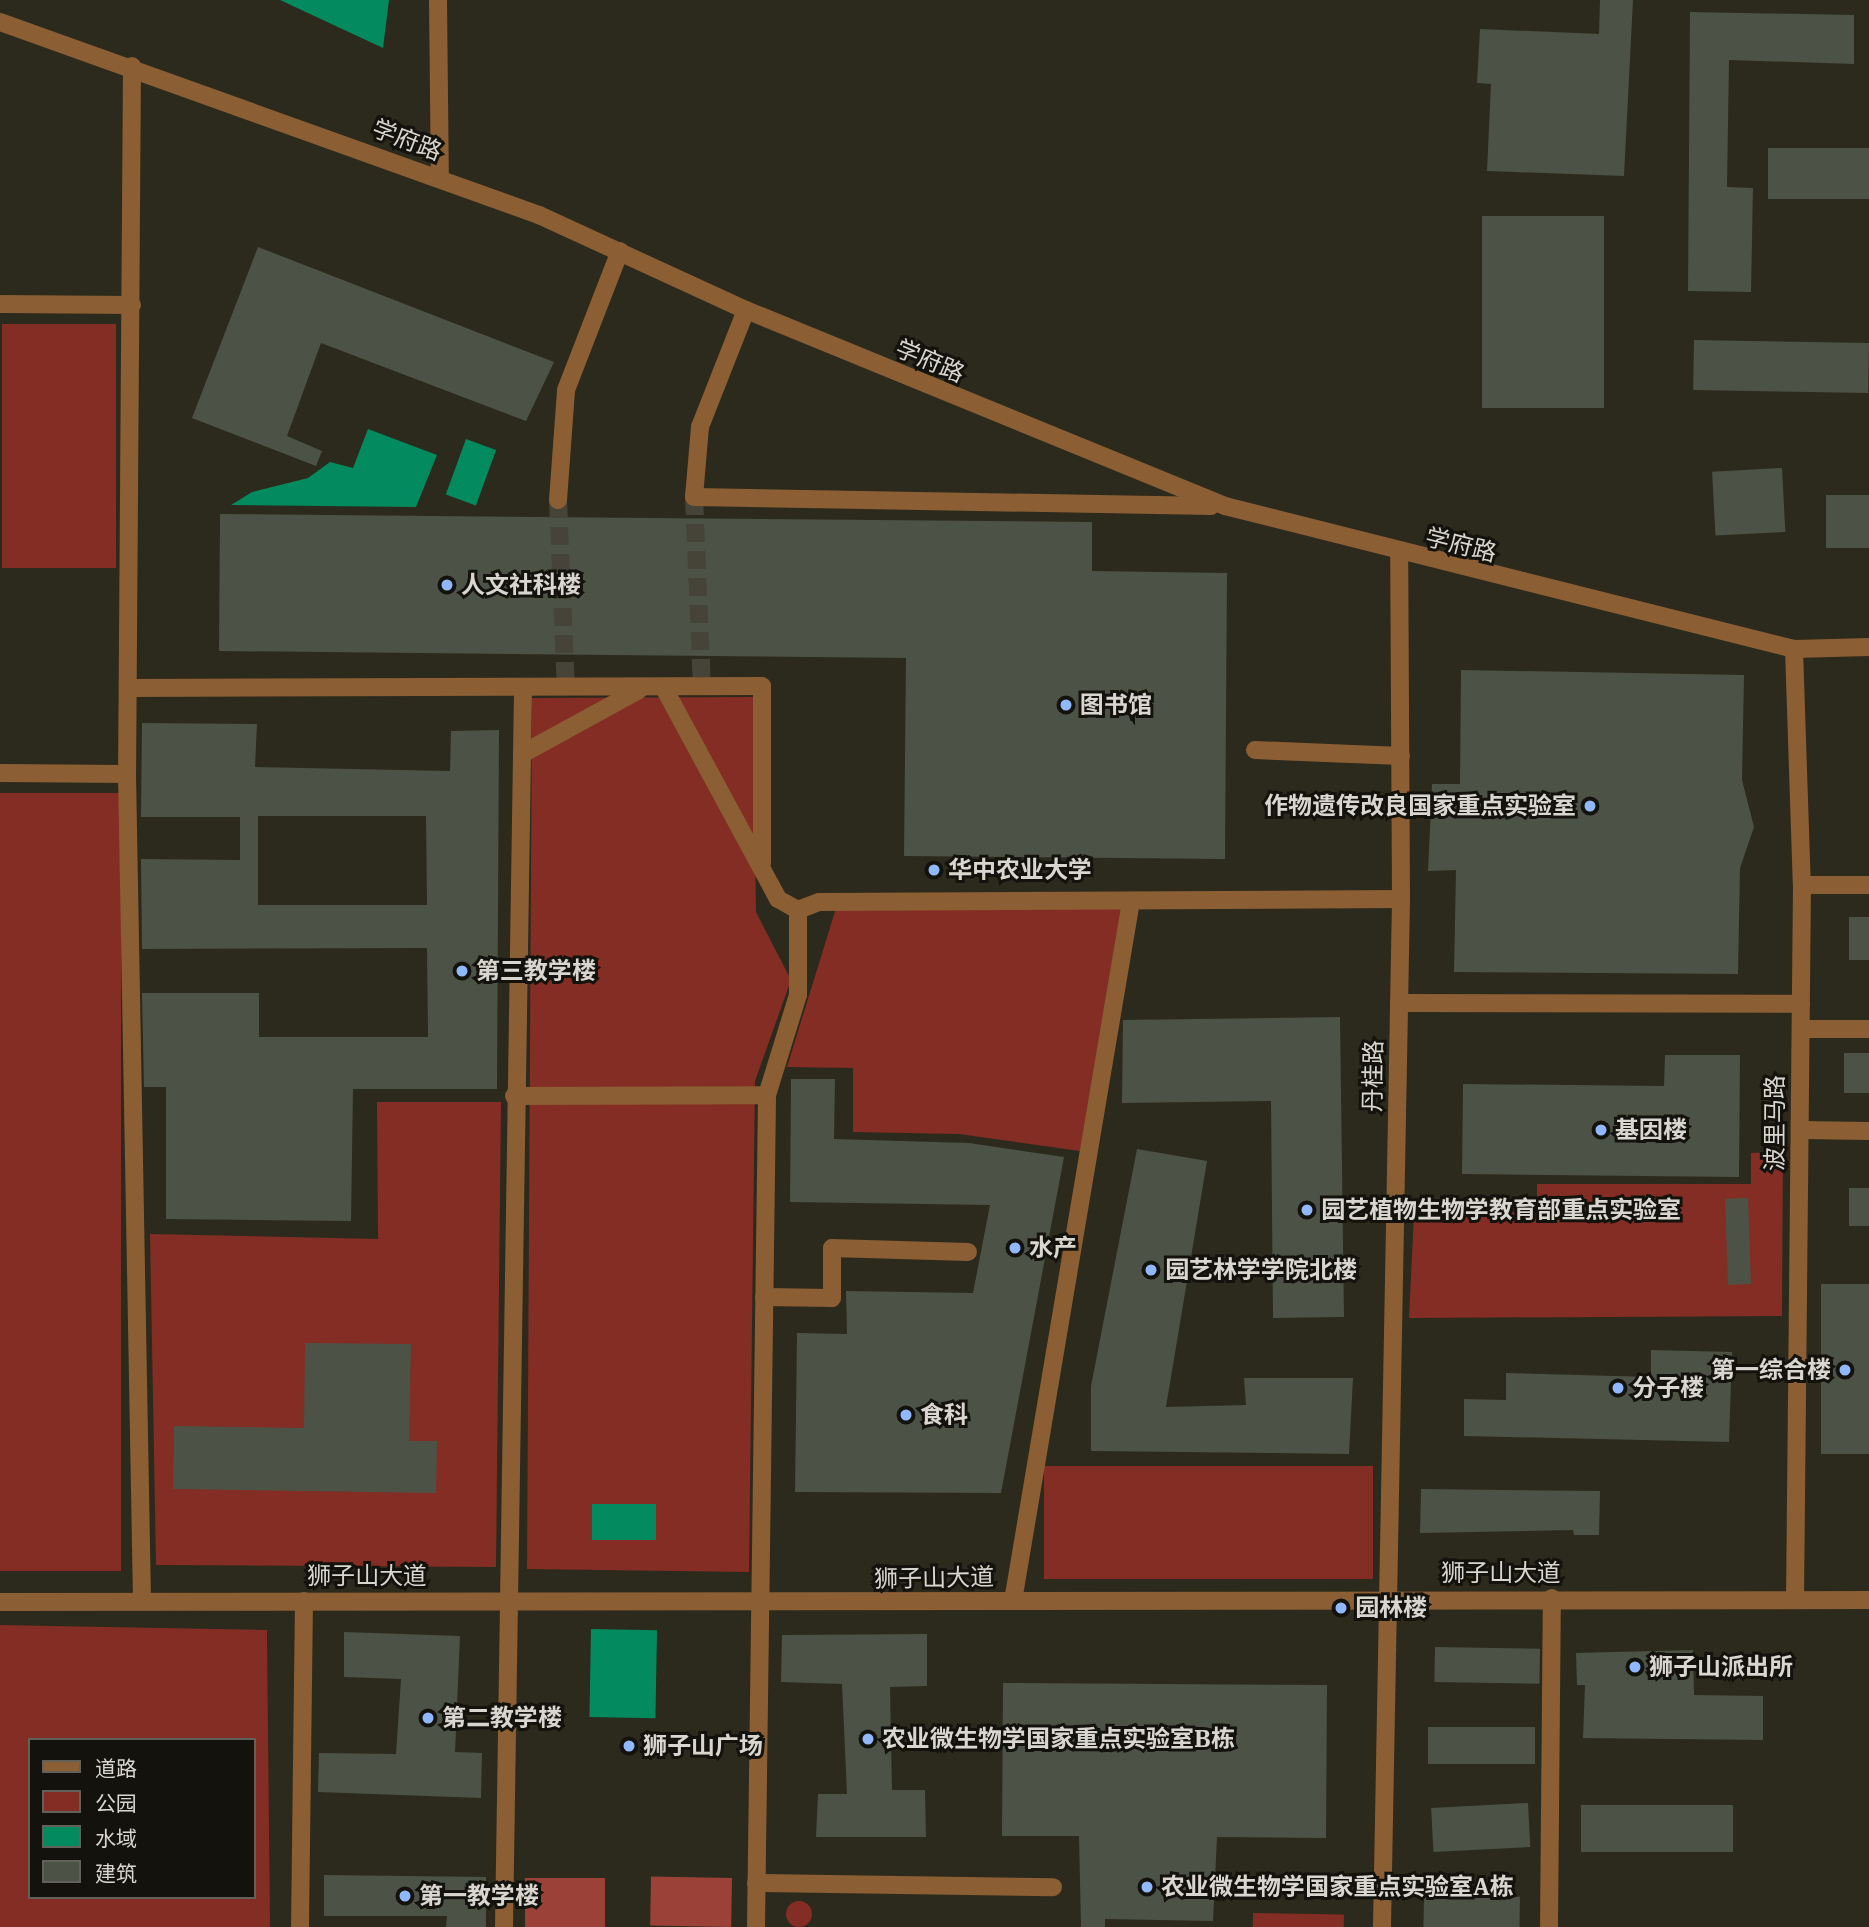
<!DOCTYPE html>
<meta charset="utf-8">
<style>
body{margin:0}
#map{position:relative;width:1869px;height:1927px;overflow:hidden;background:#2c291d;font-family:"IBM Plex Serif","Noto Sans SC",serif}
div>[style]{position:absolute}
.green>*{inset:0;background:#842d24;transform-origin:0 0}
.round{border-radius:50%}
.forest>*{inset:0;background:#9c4137;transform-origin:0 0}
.water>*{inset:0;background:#038b5f;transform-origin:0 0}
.building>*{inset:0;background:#4c5346;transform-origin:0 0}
.minor-tunnel>*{height:18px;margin-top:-9px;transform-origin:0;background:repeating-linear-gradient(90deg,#464338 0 18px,transparent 0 27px)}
.minor>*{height:18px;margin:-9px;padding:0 9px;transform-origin:9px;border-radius:9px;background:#8b5e34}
.dots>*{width:19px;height:19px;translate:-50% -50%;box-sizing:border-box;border:4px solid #13120c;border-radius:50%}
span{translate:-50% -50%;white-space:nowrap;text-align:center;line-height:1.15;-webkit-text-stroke:6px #13120c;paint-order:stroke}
.street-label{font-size:24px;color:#d8d6ce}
.poi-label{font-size:24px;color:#d8d6ce;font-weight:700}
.left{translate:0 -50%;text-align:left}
.right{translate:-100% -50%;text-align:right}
.legend{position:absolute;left:28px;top:1738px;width:228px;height:161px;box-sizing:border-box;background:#13120c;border:2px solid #62605a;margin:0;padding:9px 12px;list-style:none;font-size:21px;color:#d8d6ce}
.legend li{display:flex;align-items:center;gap:14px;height:35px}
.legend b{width:35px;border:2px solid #62605a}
</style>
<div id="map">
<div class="green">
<div style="left:116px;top:324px;width:244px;height:114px;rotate:90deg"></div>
<div style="clip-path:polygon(753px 697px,756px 912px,791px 980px,755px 1081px,749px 1572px,527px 1569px,532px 698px)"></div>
<div style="left:0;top:793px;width:121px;height:778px"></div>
<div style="clip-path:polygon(837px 905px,1121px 909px,1080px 1151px,959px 1134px,853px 1132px,853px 1068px,787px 1067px)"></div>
<div style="clip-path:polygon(377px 1102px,501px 1102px,496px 1567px,156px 1565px,150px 1234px,378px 1239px)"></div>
<div style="clip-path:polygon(1783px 1152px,1782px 1316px,1409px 1318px,1414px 1214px,1537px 1212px,1537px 1184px,1751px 1184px,1751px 1153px)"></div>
<div style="left:1044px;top:1466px;width:329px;height:113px"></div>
<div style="clip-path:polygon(evenodd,0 1625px,267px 1630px,270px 1927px,0 1927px,0 1625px,30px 1740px,254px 1740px,254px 1897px,30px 1897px,30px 1740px)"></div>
<div class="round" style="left:786px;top:1901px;width:26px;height:26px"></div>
<div style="left:1253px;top:1913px;width:91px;height:14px;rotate:1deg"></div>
</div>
<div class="forest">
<div style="left:525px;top:1878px;width:80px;height:49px"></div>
<div style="left:732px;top:1878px;width:49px;height:81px;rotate:91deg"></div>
</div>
<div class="water">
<div style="clip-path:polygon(280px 0,389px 0,383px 48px)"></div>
<div style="clip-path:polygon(368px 429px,437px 455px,416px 507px,231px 505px,252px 492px,308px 478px,330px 462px,353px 468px)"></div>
<div style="left:466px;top:439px;width:32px;height:59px;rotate:20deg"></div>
<div style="left:592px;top:1504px;width:64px;height:36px"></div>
<div style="left:591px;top:1629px;width:66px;height:88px;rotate:1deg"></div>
</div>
<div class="building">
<div style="clip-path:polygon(1600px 0,1633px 0,1624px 176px,1487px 171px,1491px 84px,1477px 83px,1480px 29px,1599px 34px)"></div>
<div style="clip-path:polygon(1690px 12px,1854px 15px,1854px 64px,1729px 60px,1727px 187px,1753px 188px,1751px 292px,1688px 291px)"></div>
<div style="left:1869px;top:148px;width:51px;height:101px;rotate:90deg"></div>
<div style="left:1482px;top:216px;width:122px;height:192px"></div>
<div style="clip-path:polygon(258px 247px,554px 362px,526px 421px,321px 343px,287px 436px,322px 451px,316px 466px,192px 418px)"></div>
<div style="left:1694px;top:340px;width:175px;height:50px;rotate:1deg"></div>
<div style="left:1782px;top:468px;width:64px;height:70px;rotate:87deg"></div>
<div style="left:1826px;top:495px;width:43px;height:53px"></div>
<div style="clip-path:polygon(220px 514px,1092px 522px,1092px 571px,1227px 573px,1225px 859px,904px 856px,906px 658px,219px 651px)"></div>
<div style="clip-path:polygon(1461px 670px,1744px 675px,1742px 780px,1754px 827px,1740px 868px,1738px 974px,1454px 972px,1456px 870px,1428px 871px,1432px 784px,1460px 784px)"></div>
<div style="clip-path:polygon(evenodd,142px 723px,257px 724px,255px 767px,450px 771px,451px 731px,499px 730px,497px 1089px,353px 1089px,351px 1221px,166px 1219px,166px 1087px,144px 1087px,142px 993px,259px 993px,259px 1037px,428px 1037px,427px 948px,142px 949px,141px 859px,240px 860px,240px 817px,141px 817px,142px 723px,258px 816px,426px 816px,427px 905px,258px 905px,258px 816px)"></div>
<div style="left:1849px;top:917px;width:20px;height:43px"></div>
<div style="clip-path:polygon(1340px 1017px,1344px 1317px,1273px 1318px,1271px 1101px,1122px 1103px,1123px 1020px)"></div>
<div style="left:1844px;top:1053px;width:25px;height:40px"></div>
<div style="clip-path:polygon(1665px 1055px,1740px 1055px,1739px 1177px,1462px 1174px,1463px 1084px,1664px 1086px)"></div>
<div style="clip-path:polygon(791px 1079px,835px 1079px,834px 1139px,969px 1143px,1064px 1157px,1001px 1493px,795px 1492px,797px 1333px,847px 1334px,846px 1291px,973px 1293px,990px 1205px,790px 1202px)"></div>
<div style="clip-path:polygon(1137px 1149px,1207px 1161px,1166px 1407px,1246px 1405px,1244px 1378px,1353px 1378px,1349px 1454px,1091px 1451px,1091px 1386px)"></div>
<div style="left:1869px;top:1188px;width:38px;height:20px;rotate:90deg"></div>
<div style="left:1748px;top:1198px;width:86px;height:23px;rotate:88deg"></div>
<div style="left:1869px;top:1284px;width:170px;height:48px;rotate:90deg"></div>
<div style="clip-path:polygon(305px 1343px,411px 1344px,409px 1441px,437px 1441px,436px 1493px,173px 1489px,174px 1426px,304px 1428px)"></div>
<div style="clip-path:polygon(1651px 1350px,1732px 1352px,1729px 1442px,1464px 1436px,1464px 1399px,1506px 1400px,1506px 1373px,1651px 1377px)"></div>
<div style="clip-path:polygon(1421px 1489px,1600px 1491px,1599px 1535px,1574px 1535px,1573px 1530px,1420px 1533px)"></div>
<div style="clip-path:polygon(344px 1632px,460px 1636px,455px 1752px,482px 1753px,481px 1798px,318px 1792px,319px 1753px,396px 1754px,401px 1679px,344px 1677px)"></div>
<div style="clip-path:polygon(927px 1634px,927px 1686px,890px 1687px,892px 1790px,925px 1790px,926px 1837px,816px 1837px,818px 1794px,847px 1794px,842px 1684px,781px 1682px,782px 1635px)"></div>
<div style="left:1435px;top:1647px;width:105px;height:35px;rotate:1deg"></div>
<div style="clip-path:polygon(1693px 1650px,1694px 1695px,1763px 1696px,1763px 1740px,1583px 1738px,1585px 1685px,1577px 1685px,1576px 1653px)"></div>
<div style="clip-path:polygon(1003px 1683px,1327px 1685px,1326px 1838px,1217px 1837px,1213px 1921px,1105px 1919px,1105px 1927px,1081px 1927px,1079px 1836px,1002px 1836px)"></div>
<div style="left:1428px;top:1727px;width:107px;height:37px"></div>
<div style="left:1528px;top:1803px;width:44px;height:97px;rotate:87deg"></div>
<div style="left:1581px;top:1805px;width:152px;height:47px"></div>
<div style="clip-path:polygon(324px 1875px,486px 1877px,486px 1927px,446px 1927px,447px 1916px,324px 1916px)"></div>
<div style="left:1424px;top:1895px;width:96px;height:32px;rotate:1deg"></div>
</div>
<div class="minor-tunnel">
<div style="left:694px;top:497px;width:190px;rotate:87.6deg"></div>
<div style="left:558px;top:500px;width:187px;rotate:87.6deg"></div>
</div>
<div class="minor">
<div style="left:438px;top:0;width:178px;rotate:89.4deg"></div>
<div style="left:0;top:22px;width:573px;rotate:19.7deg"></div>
<div style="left:539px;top:215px;width:228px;rotate:24.7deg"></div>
<div style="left:746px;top:310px;width:518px;rotate:22.25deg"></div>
<div style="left:1225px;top:506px;width:587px;rotate:14.11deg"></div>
<div style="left:1794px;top:649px;width:75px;rotate:-1.5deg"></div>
<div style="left:132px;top:66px;width:708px;rotate:90.4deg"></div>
<div style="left:127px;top:774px;width:826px;rotate:88.96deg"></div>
<div style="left:0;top:304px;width:132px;rotate:0.4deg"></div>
<div style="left:746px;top:310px;width:126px;rotate:111.5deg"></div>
<div style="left:700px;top:427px;width:70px;rotate:94.9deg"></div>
<div style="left:694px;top:497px;width:517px;rotate:1deg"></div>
<div style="left:558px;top:500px;width:110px;rotate:-85.8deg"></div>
<div style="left:566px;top:390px;width:149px;rotate:-68.8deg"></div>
<div style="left:1794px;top:649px;width:236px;rotate:88.1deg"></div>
<div style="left:1802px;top:885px;width:713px;rotate:90.56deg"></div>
<div style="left:131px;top:688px;width:631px;rotate:-0.18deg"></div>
<div style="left:762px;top:686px;width:177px;rotate:90deg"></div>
<div style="left:664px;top:688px;width:240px;rotate:61.6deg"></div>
<div style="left:778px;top:899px;width:23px;rotate:29deg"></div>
<div style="left:798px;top:910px;width:22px;rotate:-21deg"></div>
<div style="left:819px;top:902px;width:582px;rotate:-0.3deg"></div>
<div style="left:1255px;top:750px;width:146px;rotate:2.4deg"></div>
<div style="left:522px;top:754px;width:133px;rotate:-28.7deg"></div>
<div style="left:0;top:773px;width:127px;rotate:0.5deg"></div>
<div style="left:1802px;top:885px;width:67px"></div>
<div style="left:1399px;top:1003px;width:402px;rotate:0.1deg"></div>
<div style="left:1801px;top:1029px;width:68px"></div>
<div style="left:514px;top:1096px;width:253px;rotate:-0.2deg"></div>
<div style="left:1800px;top:1130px;width:69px;rotate:0.8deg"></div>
<div style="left:764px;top:1297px;width:68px;rotate:0.8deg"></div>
<div style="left:832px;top:1298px;width:50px;rotate:-90deg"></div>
<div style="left:832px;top:1248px;width:136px;rotate:1.7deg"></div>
<div style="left:1013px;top:1601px;width:710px;rotate:-80.43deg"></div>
<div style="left:0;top:1602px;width:1869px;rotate:-0.06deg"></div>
<div style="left:756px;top:1883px;width:297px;rotate:0.8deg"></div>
<div style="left:300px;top:1927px;width:326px;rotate:-89.3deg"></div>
<div style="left:504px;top:1927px;width:1239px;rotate:-89.12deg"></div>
<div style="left:756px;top:1927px;width:832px;rotate:-89.24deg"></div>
<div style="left:767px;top:1095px;width:105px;rotate:-72.8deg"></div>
<div style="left:798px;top:995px;width:85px;rotate:-90deg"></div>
<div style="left:1382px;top:1927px;width:1028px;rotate:-88.94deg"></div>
<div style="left:1401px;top:899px;width:345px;rotate:-90.3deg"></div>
<div style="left:1549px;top:1927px;width:329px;rotate:-89.5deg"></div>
</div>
<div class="dots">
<div style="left:447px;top:585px;background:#91b8fd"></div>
<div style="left:1066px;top:705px;background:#91b8fd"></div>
<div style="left:1590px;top:806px;background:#91b8fd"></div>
<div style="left:934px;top:870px;background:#91b8fd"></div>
<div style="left:462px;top:971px;background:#91b8fd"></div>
<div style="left:1601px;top:1130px;background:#91b8fd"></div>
<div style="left:1307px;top:1210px;background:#91b8fd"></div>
<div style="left:1015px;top:1248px;background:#91b8fd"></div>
<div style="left:1151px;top:1270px;background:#91b8fd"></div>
<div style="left:1845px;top:1370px;background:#91b8fd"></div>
<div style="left:1618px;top:1388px;background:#91b8fd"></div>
<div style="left:906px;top:1415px;background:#91b8fd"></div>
<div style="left:1341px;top:1608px;background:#91b8fd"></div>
<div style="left:1635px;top:1667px;background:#91b8fd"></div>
<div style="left:428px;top:1718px;background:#91b8fd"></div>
<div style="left:868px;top:1739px;background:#91b8fd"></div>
<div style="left:629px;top:1746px;background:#91b8fd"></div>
<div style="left:1147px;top:1887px;background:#91b8fd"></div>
<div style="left:405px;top:1896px;background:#91b8fd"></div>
</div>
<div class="street-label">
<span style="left:407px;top:140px;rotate:21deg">学府路</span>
<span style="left:930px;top:361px;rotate:23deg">学府路</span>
<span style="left:1461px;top:545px;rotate:14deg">学府路</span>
<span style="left:1373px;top:1076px;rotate:-89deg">丹桂路</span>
<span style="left:1775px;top:1123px;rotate:-90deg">波里马路</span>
<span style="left:1501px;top:1573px">狮子山大道</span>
<span style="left:367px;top:1576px">狮子山大道</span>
<span style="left:934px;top:1578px;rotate:-1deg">狮子山大道</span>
</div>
<div class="poi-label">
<span class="left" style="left:461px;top:585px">人文社科楼</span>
<span class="left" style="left:1080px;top:705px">图书馆</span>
<span class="right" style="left:1576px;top:806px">作物遗传改良国家重点实验室</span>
<span class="left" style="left:948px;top:870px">华中农业大学</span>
<span class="left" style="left:476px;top:971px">第三教学楼</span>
<span class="left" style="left:1615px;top:1130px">基因楼</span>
<span class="left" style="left:1321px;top:1210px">园艺植物生物学教育部重点实验室</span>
<span class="left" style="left:1029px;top:1248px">水产</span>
<span class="left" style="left:1165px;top:1270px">园艺林学学院北楼</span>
<span class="right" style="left:1831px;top:1370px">第一综合楼</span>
<span class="left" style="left:1632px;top:1388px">分子楼</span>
<span class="left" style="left:920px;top:1415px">食科</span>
<span class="left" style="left:1355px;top:1608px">园林楼</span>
<span class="left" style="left:1649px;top:1667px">狮子山派出所</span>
<span class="left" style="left:442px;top:1718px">第二教学楼</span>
<span class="left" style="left:882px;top:1739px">农业微生物学国家重点实验室B栋</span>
<span class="left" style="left:643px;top:1746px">狮子山广场</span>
<span class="left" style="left:1161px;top:1887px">农业微生物学国家重点实验室A栋</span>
<span class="left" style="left:419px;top:1896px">第一教学楼</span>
</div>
<ul class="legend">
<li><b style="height:9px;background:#8b5e34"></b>道路</li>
<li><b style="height:19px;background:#842d24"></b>公园</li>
<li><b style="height:19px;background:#038b5f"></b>水域</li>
<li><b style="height:19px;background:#4c5346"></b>建筑</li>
</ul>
</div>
